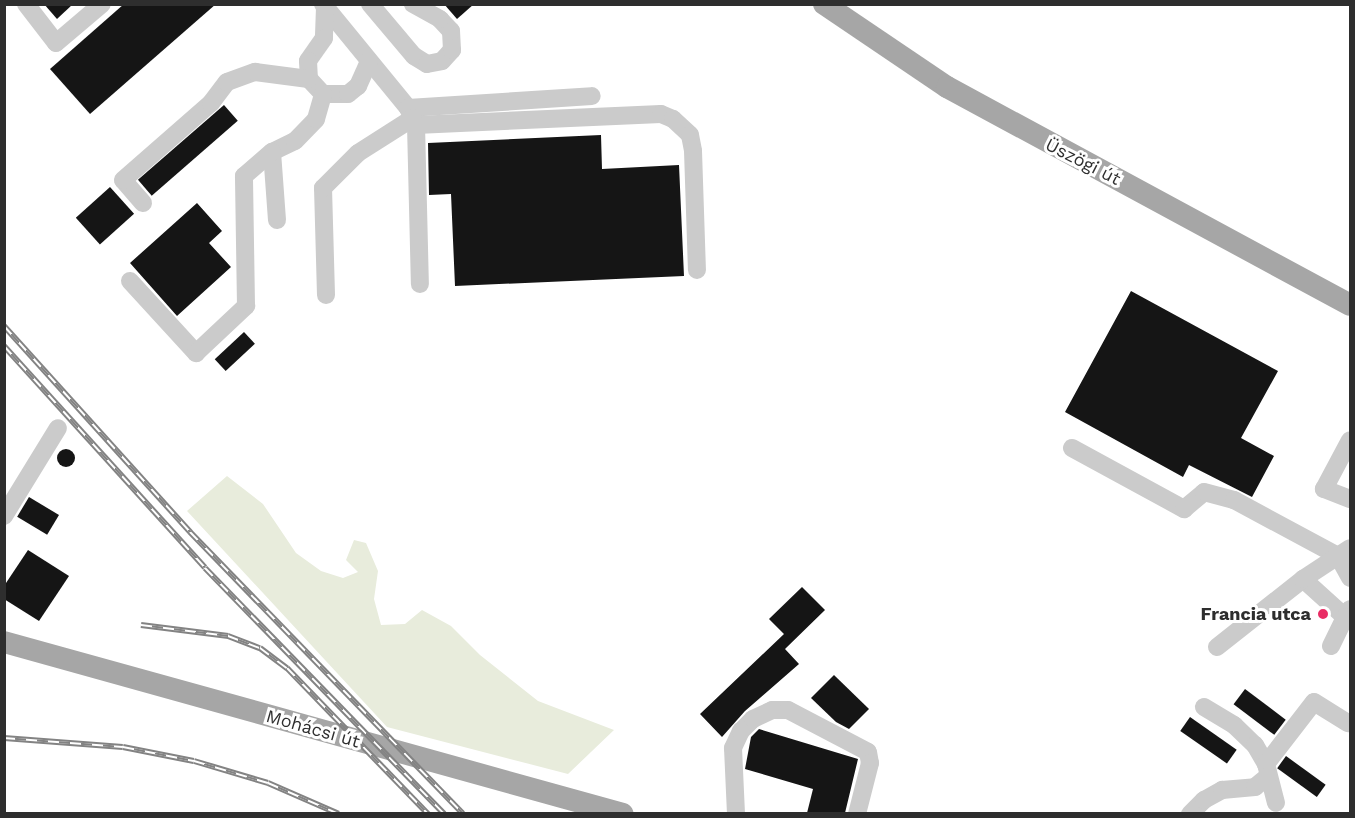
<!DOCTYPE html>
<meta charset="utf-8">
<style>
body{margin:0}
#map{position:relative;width:1355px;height:818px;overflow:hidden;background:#fff;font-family:"Work Sans",sans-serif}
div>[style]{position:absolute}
.green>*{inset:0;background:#e8ecdc}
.building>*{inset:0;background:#151515;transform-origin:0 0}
.round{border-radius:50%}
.minor>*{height:18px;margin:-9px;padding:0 9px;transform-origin:9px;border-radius:9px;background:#cbcbcb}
.major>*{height:22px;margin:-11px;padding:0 11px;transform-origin:11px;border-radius:11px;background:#a6a6a6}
.rail>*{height:6px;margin-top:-3px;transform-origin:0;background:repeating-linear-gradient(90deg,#fff 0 11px,#838383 0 22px);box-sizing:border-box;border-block:2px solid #838383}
.dots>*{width:16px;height:16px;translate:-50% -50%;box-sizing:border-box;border:3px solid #fff;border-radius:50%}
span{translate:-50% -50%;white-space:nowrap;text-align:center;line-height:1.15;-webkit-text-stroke:6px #fff;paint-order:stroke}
.street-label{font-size:18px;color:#2e2e2e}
.poi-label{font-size:18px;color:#2e2e2e;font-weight:700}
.right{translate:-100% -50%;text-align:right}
.frame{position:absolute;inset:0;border:6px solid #2e2e2e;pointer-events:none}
</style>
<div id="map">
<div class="green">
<div style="clip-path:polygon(227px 476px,263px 504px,296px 553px,321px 571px,343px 578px,358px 572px,346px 560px,354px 540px,366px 543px,378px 571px,374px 599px,381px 625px,405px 624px,422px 610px,451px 626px,480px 655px,538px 701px,614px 730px,568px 774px,387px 727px,187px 511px)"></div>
</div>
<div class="building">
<div style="clip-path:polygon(44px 4px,73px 4px,57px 19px)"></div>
<div style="clip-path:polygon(124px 4px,216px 4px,90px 114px,50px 69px)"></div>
<div style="clip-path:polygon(444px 4px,474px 4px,457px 19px)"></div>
<div style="left:224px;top:105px;width:21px;height:114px;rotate:49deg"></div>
<div style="clip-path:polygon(601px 135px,602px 169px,679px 165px,684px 276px,455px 286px,451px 194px,429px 195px,428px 143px)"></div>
<div style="left:110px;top:187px;width:36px;height:46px;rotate:48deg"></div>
<div style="clip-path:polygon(197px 203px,222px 231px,209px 243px,231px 267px,177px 316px,130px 263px)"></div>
<div style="clip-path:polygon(1131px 291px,1278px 371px,1241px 438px,1274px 456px,1252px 497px,1189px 465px,1183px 477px,1065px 412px)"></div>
<div style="left:244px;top:332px;width:16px;height:40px;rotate:47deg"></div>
<div class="round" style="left:57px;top:449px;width:18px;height:18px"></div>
<div style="left:29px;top:497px;width:35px;height:23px;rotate:31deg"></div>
<div style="clip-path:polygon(28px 550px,69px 576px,39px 621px,4px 599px,4px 586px)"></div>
<div style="clip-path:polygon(802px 587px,825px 610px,785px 649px,799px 664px,745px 711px,722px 737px,700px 714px,784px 634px,769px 619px)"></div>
<div style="clip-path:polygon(834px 675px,869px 709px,849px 729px,836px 722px,811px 698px)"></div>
<div style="left:1245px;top:689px;width:51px;height:19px;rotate:37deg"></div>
<div style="left:1190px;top:717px;width:57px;height:17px;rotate:35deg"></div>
<div style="clip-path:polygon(759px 729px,858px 759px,845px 813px,807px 813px,813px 789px,745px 769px,751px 737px)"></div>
<div style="left:1286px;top:756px;width:49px;height:15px;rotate:36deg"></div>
</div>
<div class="minor">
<div style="left:26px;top:4px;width:49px;rotate:52.4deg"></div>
<div style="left:56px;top:43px;width:60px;rotate:-40.3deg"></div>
<div style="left:323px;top:4px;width:134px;rotate:50.7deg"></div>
<div style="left:408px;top:108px;width:19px;rotate:65deg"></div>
<div style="left:416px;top:125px;width:159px;rotate:88.6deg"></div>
<div style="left:370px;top:4px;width:68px;rotate:49.8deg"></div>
<div style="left:414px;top:56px;width:15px;rotate:32deg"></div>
<div style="left:427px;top:64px;width:15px;rotate:-11deg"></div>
<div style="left:442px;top:61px;width:15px;rotate:-48deg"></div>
<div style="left:452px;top:50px;width:19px;rotate:-93deg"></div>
<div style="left:451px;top:31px;width:16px;rotate:-133deg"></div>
<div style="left:440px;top:19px;width:31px;rotate:-151deg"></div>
<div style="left:325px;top:7px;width:31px;rotate:92deg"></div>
<div style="left:324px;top:38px;width:28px;rotate:125deg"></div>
<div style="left:308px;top:61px;width:18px;rotate:87deg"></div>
<div style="left:309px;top:79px;width:21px;rotate:47deg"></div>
<div style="left:323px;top:94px;width:25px"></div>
<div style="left:348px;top:94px;width:13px;rotate:-39deg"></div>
<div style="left:358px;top:86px;width:27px;rotate:-66deg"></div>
<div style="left:408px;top:108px;width:184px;rotate:-3.7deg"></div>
<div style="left:416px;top:125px;width:245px;rotate:-2.6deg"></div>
<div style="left:661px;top:114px;width:13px;rotate:23deg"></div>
<div style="left:673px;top:119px;width:23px;rotate:43deg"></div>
<div style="left:690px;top:135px;width:16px;rotate:79deg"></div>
<div style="left:693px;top:151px;width:119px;rotate:88.1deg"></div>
<div style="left:143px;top:203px;width:30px;rotate:-131deg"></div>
<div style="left:123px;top:180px;width:117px;rotate:-41.2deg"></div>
<div style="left:211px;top:103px;width:26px;rotate:-53deg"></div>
<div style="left:227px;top:82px;width:30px;rotate:-20deg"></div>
<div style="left:255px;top:72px;width:54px;rotate:7.4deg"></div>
<div style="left:277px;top:220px;width:68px;rotate:-94.2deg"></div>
<div style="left:272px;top:152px;width:25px;rotate:-26deg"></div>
<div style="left:295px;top:141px;width:30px;rotate:-46deg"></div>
<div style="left:316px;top:119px;width:26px;rotate:-74deg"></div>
<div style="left:130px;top:281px;width:98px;rotate:47.5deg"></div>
<div style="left:196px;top:353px;width:69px;rotate:-43.2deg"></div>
<div style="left:246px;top:306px;width:130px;rotate:-90.9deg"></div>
<div style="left:244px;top:176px;width:37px;rotate:-41deg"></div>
<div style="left:326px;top:295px;width:107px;rotate:-91.6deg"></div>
<div style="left:323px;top:188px;width:49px;rotate:-45deg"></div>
<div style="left:358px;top:153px;width:65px;rotate:-32.5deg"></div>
<div style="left:1072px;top:448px;width:128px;rotate:28.6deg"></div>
<div style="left:1184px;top:509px;width:26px;rotate:-40deg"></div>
<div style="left:1204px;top:492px;width:31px;rotate:15deg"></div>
<div style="left:1234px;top:500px;width:118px;rotate:28.3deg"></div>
<div style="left:1338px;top:556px;width:25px;rotate:61deg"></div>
<div style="left:1350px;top:499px;width:28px;rotate:-159deg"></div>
<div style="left:1324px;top:489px;width:55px;rotate:-62deg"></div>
<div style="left:4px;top:516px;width:103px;rotate:-58.5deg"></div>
<div style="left:1303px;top:579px;width:57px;rotate:42.1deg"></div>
<div style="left:1345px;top:617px;width:9px;rotate:-58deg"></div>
<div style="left:1331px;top:646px;width:32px;rotate:-64deg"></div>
<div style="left:1217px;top:647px;width:110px;rotate:-38.3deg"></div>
<div style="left:1303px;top:579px;width:56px;rotate:-33.4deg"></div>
<div style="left:1204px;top:707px;width:35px;rotate:31deg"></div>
<div style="left:1234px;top:725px;width:29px;rotate:44deg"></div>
<div style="left:1255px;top:745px;width:22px;rotate:60deg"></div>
<div style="left:1266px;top:764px;width:40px;rotate:75.6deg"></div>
<div style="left:1266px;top:764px;width:78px;rotate:-52.3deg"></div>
<div style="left:1314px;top:702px;width:40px;rotate:32deg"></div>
<div style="left:736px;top:814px;width:66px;rotate:-92.6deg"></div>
<div style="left:733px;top:748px;width:19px;rotate:-65deg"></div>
<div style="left:741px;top:731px;width:17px;rotate:-45deg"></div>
<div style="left:753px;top:719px;width:21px;rotate:-25deg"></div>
<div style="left:772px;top:710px;width:16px"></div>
<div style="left:788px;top:710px;width:90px;rotate:27.7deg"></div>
<div style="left:868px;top:752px;width:11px;rotate:80deg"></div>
<div style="left:870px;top:763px;width:53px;rotate:104.3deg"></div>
<div style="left:1190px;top:814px;width:20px;rotate:-45deg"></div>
<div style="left:1204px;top:800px;width:21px;rotate:-29deg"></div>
<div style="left:1222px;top:790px;width:33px;rotate:-5deg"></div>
<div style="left:1255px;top:787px;width:17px;rotate:-40deg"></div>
</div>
<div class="major">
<div style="left:824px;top:4px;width:148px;rotate:34deg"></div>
<div style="left:947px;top:87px;width:458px;rotate:28.4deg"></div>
<div style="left:4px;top:642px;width:642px;rotate:15.53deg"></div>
</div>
<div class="rail">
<div style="left:4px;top:326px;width:278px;rotate:47.9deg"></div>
<div style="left:190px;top:532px;width:392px;rotate:45.9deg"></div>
<div style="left:4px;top:346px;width:299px;rotate:47.8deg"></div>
<div style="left:205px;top:568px;width:343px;rotate:45.8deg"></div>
<div style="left:141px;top:625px;width:88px;rotate:7.2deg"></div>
<div style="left:228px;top:636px;width:34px;rotate:21deg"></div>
<div style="left:260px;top:648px;width:34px;rotate:37deg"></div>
<div style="left:287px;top:668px;width:203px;rotate:46deg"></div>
<div style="left:4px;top:738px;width:119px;rotate:4.3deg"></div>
<div style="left:123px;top:747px;width:72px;rotate:11.2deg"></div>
<div style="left:194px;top:761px;width:77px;rotate:16.6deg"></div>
<div style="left:268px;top:783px;width:77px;rotate:23.6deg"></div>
</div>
<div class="dots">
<div style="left:1323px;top:614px;background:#e92d65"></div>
</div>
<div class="street-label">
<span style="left:1083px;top:162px;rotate:27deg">Üszögi út</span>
<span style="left:313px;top:729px;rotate:16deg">Mohácsi út</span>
</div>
<div class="poi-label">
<span class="right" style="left:1311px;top:614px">Francia utca</span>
</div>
<div class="frame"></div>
</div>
